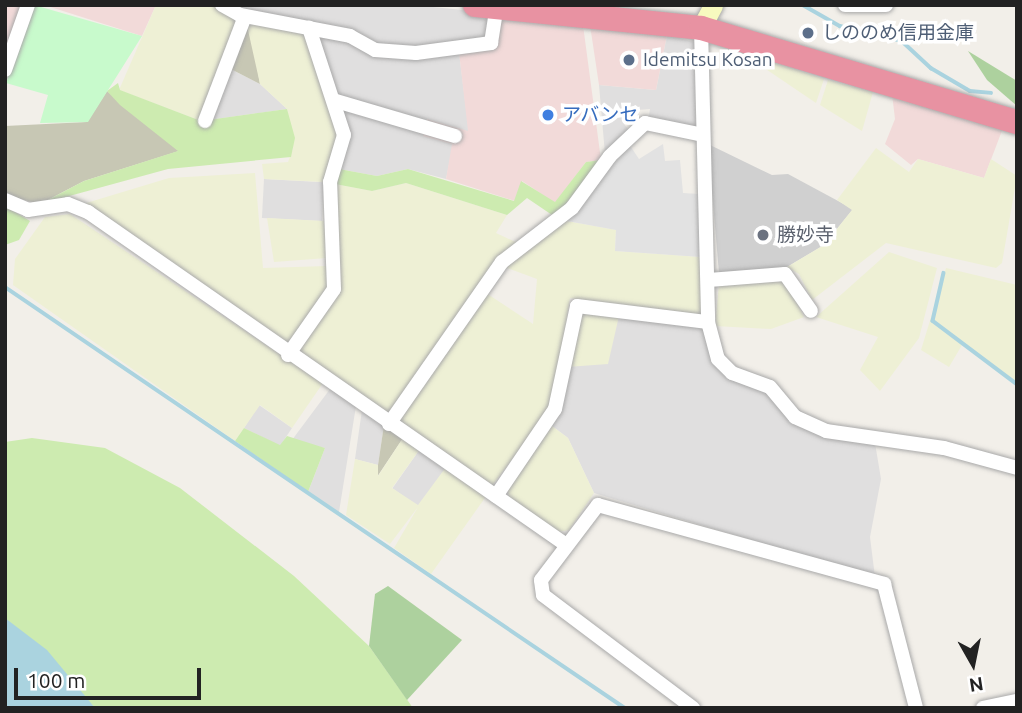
<!DOCTYPE html>
<meta charset="utf-8">
<style>
body{margin:0}
#map{position:relative;width:1022px;height:713px;overflow:hidden;background:#f2efe9;font-family:Ubuntu,"Noto Sans JP",sans-serif}
div>[style]{position:absolute}
.residential>*{inset:0;background:#e0dfdf;transform-origin:0 0}
.commercial>*{inset:0;background:#f2dad9}
.religious>*{inset:0;background:#d0d0d0}
.construction>*{inset:0;background:#c7c7b4}
.farmland>*{inset:0;background:#eef0d5}
.grass>*{inset:0;background:#cdebb0}
.forest>*{inset:0;background:#add19e}
.park>*{inset:0;background:#c8facc}
.parking>*{inset:0;background:#e2e2e2}
.water>*{inset:0;background:#aad3df}
.stream>*{height:3.5px;margin:-1.75px;padding:0 1.75px;transform-origin:1.75px;border-radius:1.75px;background:#aad3df}
.roads{filter:drop-shadow(0 0 2px #a9a9a9) drop-shadow(0 0 2px #a9a9a9)}
.street>*{height:14px;margin:-7px;padding:0 7px;transform-origin:7px;border-radius:7px;background:#fff}
.secondary>*{height:19px;margin:-9.5px;padding:0 9.5px;transform-origin:9.5px;border-radius:9.5px;background:#f7fabf}
.highway>*{height:24px;margin:-12px;padding:0 12px;transform-origin:12px;border-radius:12px;background:#e892a2}
.dots>*{width:19px;height:19px;translate:-50% -50%;box-sizing:border-box;border:4px solid #fff;border-radius:50%}
span{translate:-50% -50%;white-space:nowrap;text-align:center;line-height:1.15;-webkit-text-stroke:7px #fff;paint-order:stroke}
.service-label{font-size:19px;color:#4e5e75}
.left{translate:0 -50%;text-align:left}
.shop-label{font-size:19px;color:#366cbe}
.worship-label{font-size:19px;color:#5b616d}
.frame{position:absolute;inset:0;border:7px solid #222;pointer-events:none}
.north{position:absolute;left:938px;top:629px;width:70px;height:70px;-webkit-text-stroke:5px #fff;paint-order:stroke;rotate:171deg;font-size:19px;font-weight:700;line-height:28px;text-align:center;color:#222}
.north::after{content:'';display:block;margin:auto;width:24px;height:32px;background:#222;clip-path:polygon(50% 0,100% 100%,50% 72%,0 100%)}
.scale{position:absolute;left:14px;top:668px;width:187px;height:32px;box-sizing:border-box;border:4px solid #222;border-top:0;padding-left:9px;font-size:21px;line-height:24px;white-space:nowrap;color:#222;-webkit-text-stroke:5px #fff;paint-order:stroke}
</style>
<div id="map">
<div class="residential">
<div style="clip-path:polygon(227px 5px,414px 5px,491px 13px,487px 39px,417px 50px,376px 45px)"></div>
<div style="clip-path:polygon(316px 33px,347px 38px,368px 52px,459px 52px,469px 132px,423px 135px,453px 144px,446px 179px,408px 169px,377px 176px,339px 169px,345px 115px)"></div>
<div style="clip-path:polygon(667px 35px,694px 42px,696px 132px,649px 116px,650px 109px,637px 110px,624px 124px,629px 130px,605px 154px,599px 85px,656px 90px)"></div>
<div style="clip-path:polygon(225px 66px,260px 84px,287px 109px,209px 120px)"></div>
<div style="left:264px;top:179px;width:60px;height:39px;rotate:3deg"></div>
<div style="clip-path:polygon(619px 316px,704px 328px,709px 349px,825px 434px,875px 443px,881px 479px,870px 537px,875px 577px,594px 493px,568px 438px,552px 426px,567px 367px)"></div>
<div style="clip-path:polygon(330px 389px,356px 406px,339px 512px,308px 492px,325px 448px,292px 440px)"></div>
<div style="clip-path:polygon(259px 405px,292px 428px,280px 446px,244px 428px)"></div>
<div style="clip-path:polygon(362px 410px,384px 425px,378px 465px,355px 459px)"></div>
<div style="left:420px;top:449px;width:32px;height:48px;rotate:35deg"></div>
</div>
<div class="commercial">
<div style="clip-path:polygon(5px 5px,21px 5px,5px 52px)"></div>
<div style="clip-path:polygon(44px 5px,156px 5px,142px 36px)"></div>
<div style="clip-path:polygon(503px 17px,583px 25px,601px 160px,586px 162px,555px 203px,522px 181px,515px 201px,446px 179px,452px 144px,423px 136px,427px 119px,468px 131px,459px 52px,493px 46px)"></div>
<div style="clip-path:polygon(590px 25px,667px 35px,656px 90px,599px 85px)"></div>
<div style="clip-path:polygon(892px 94px,1003px 128px,984px 178px,918px 159px,911px 165px,885px 144px,895px 119px)"></div>
</div>
<div class="religious">
<div style="clip-path:polygon(708px 144px,772px 175px,788px 174px,853px 209px,824px 245px,787px 267px,719px 273px)"></div>
</div>
<div class="construction">
<div style="clip-path:polygon(246px 21px,255px 55px,260px 84px,225px 66px)"></div>
<div style="clip-path:polygon(107px 91px,179px 151px,84px 181px,40px 204px,5px 195px,5px 126px,87px 122px)"></div>
<div style="clip-path:polygon(384px 425px,403px 438px,377px 477px,378px 465px)"></div>
</div>
<div class="farmland">
<div style="clip-path:polygon(156px 5px,214px 5px,238px 22px,201px 121px,119px 90px)"></div>
<div style="clip-path:polygon(246px 21px,302px 32px,309px 39px,340px 136px,324px 182px,264px 179px,262px 164px,288px 162px,293px 149px,287px 109px,260px 84px)"></div>
<div style="clip-path:polygon(759px 57px,824px 79px,816px 103px,757px 63px)"></div>
<div style="clip-path:polygon(828px 80px,873px 92px,862px 131px,820px 105px)"></div>
<div style="clip-path:polygon(876px 148px,909px 172px,918px 159px,984px 178px,991px 159px,1017px 176px,1002px 263px,996px 268px,886px 243px,812px 300px,799px 274px,787px 267px,824px 245px,852px 210px,837px 200px)"></div>
<div style="clip-path:polygon(255px 173px,263px 268px,327px 266px,330px 288px,288px 346px,83px 204px,169px 178px)"></div>
<div style="clip-path:polygon(406px 183px,507px 215px,496px 233px,520px 244px,391px 412px,382px 413px,297px 352px,330px 303px,335px 184px,372px 191px)"></div>
<div style="clip-path:polygon(70px 214px,323px 383px,292px 428px,260px 405px,235px 441px,13px 285px,15px 259px,45px 217px)"></div>
<div style="clip-path:polygon(267px 218px,324px 221px,327px 258px,274px 262px)"></div>
<div style="clip-path:polygon(567px 221px,616px 230px,615px 251px,701px 257px,703px 312px,697px 319px,570px 298px,552px 407px,491px 487px,396px 423px,486px 293px,533px 324px,537px 279px,505px 267px)"></div>
<div style="clip-path:polygon(889px 252px,937px 268px,919px 338px,880px 391px,860px 370px,878px 337px,816px 317px)"></div>
<div style="clip-path:polygon(946px 268px,1017px 285px,1017px 386px,962px 345px,949px 367px,921px 350px)"></div>
<div style="clip-path:polygon(785px 279px,804px 317px,771px 329px,715px 326px,719px 284px)"></div>
<div style="clip-path:polygon(584px 311px,619px 316px,608px 364px,567px 367px,577px 317px)"></div>
<div style="clip-path:polygon(552px 426px,568px 438px,594px 493px,569px 530px,558px 532px,509px 498px,508px 490px)"></div>
<div style="clip-path:polygon(403px 438px,420px 449px,392px 488px,418px 505px,446px 467px,487px 495px,431px 574px,394px 548px,418px 507px,390px 544px,346px 515px,355px 459px,378px 465px,378px 476px)"></div>
</div>
<div class="grass">
<div style="clip-path:polygon(118px 83px,120px 90px,201px 121px,287px 109px,295px 138px,291px 157px,168px 169px,40px 204px,84px 181px,178px 151px,120px 105px,107px 91px)"></div>
<div style="clip-path:polygon(601px 160px,555px 217px,527px 198px,507px 215px,406px 183px,372px 191px,335px 184px,339px 169px,377px 176px,408px 169px,514px 201px,521px 181px,555px 202px,586px 162px)"></div>
<div style="clip-path:polygon(5px 206px,30px 221px,19px 240px,5px 245px)"></div>
<div style="clip-path:polygon(244px 428px,280px 445px,287px 436px,325px 448px,308px 492px,235px 441px)"></div>
<div style="clip-path:polygon(32px 438px,105px 448px,180px 488px,294px 576px,369px 646px,413px 708px,95px 708px,5px 618px,5px 442px)"></div>
</div>
<div class="forest">
<div style="clip-path:polygon(968px 51px,1017px 81px,1017px 106px,987px 80px)"></div>
<div style="clip-path:polygon(388px 586px,462px 640px,407px 700px,369px 646px,375px 594px)"></div>
</div>
<div class="park">
<div style="clip-path:polygon(34px 5px,142px 36px,88px 122px,40px 123px,48px 95px,6px 83px)"></div>
</div>
<div class="parking">
<div style="clip-path:polygon(629px 144px,639px 159px,663px 144px,665px 161px,680px 160px,683px 193px,699px 194px,701px 257px,615px 251px,616px 230px,567px 221px)"></div>
</div>
<div class="water">
<div style="clip-path:polygon(5px 618px,47px 650px,95px 708px,5px 708px)"></div>
</div>
<div class="stream">
<div style="left:803px;top:5px;width:43px;rotate:29.6deg"></div>
<div style="left:840px;top:26px;width:64px;rotate:13.6deg"></div>
<div style="left:902px;top:41px;width:40px;rotate:43deg"></div>
<div style="left:931px;top:68px;width:45px;rotate:30.5deg"></div>
<div style="left:970px;top:91px;width:21px;rotate:5deg"></div>
<div style="left:944px;top:273px;width:49px;rotate:102.9deg"></div>
<div style="left:933px;top:321px;width:105px;rotate:36.9deg"></div>
<div style="left:5px;top:287px;width:749px;rotate:34.18deg"></div>
</div>
<div class="roads">
<div class="street">
<div style="left:222px;top:5px;width:21px;rotate:29deg"></div>
<div style="left:240px;top:15px;width:112px;rotate:10.8deg"></div>
<div style="left:350px;top:36px;width:29px;rotate:29deg"></div>
<div style="left:375px;top:50px;width:41px;rotate:4.2deg"></div>
<div style="left:416px;top:53px;width:76px;rotate:-7.6deg"></div>
<div style="left:491px;top:43px;width:36px;rotate:-81deg"></div>
<div style="left:845px;top:5px;width:41px"></div>
<div style="left:701px;top:28px;width:294px;rotate:88.6deg"></div>
<div style="left:708px;top:322px;width:38px;rotate:75deg"></div>
<div style="left:718px;top:359px;width:20px;rotate:45deg"></div>
<div style="left:732px;top:373px;width:40px;rotate:20.2deg"></div>
<div style="left:770px;top:387px;width:39px;rotate:50deg"></div>
<div style="left:795px;top:417px;width:34px;rotate:24deg"></div>
<div style="left:826px;top:431px;width:119px;rotate:8.2deg"></div>
<div style="left:944px;top:448px;width:76px;rotate:15.3deg"></div>
<div style="left:5px;top:70px;width:69px;rotate:-70.5deg"></div>
<div style="left:336px;top:101px;width:124px;rotate:16.4deg"></div>
<div style="left:205px;top:121px;width:112px;rotate:-69.1deg"></div>
<div style="left:5px;top:200px;width:25px;rotate:23deg"></div>
<div style="left:28px;top:210px;width:40px;rotate:-8.5deg"></div>
<div style="left:68px;top:204px;width:22px;rotate:22deg"></div>
<div style="left:88px;top:212px;width:581px;rotate:34.84deg"></div>
<div style="left:709px;top:280px;width:76px;rotate:-4.5deg"></div>
<div style="left:785px;top:274px;width:45px;rotate:54.9deg"></div>
<div style="left:288px;top:355px;width:80px;rotate:-55.1deg"></div>
<div style="left:334px;top:289px;width:107px;rotate:-92.1deg"></div>
<div style="left:330px;top:182px;width:49px;rotate:-73.4deg"></div>
<div style="left:344px;top:135px;width:113px;rotate:-108.1deg"></div>
<div style="left:389px;top:424px;width:198px;rotate:-55.1deg"></div>
<div style="left:502px;top:262px;width:88px;rotate:-37.6deg"></div>
<div style="left:572px;top:208px;width:64px;rotate:-53.8deg"></div>
<div style="left:610px;top:156px;width:48px;rotate:-43.3deg"></div>
<div style="left:645px;top:123px;width:59px;rotate:11.7deg"></div>
<div style="left:496px;top:496px;width:105px;rotate:-55.9deg"></div>
<div style="left:555px;top:409px;width:105px;rotate:-77.9deg"></div>
<div style="left:577px;top:306px;width:132px;rotate:7deg"></div>
<div style="left:693px;top:708px;width:188px;rotate:-143deg"></div>
<div style="left:543px;top:595px;width:15px;rotate:-98deg"></div>
<div style="left:541px;top:580px;width:94px;rotate:-52.8deg"></div>
<div style="left:598px;top:505px;width:297px;rotate:15.4deg"></div>
<div style="left:884px;top:584px;width:128px;rotate:75.5deg"></div>
<div style="left:983px;top:708px;width:35px;rotate:-12deg"></div>
</div>
<div class="secondary">
<div style="left:701px;top:28px;width:26px;rotate:-62deg"></div>
</div>
<div class="highway">
<div style="left:475px;top:5px;width:227px;rotate:5.8deg"></div>
<div style="left:701px;top:28px;width:330px;rotate:16.6deg"></div>
</div>
</div>
<div class="dots">
<div style="left:808px;top:33px;background:#5c6f8a"></div>
<div style="left:629px;top:60px;background:#5c6f8a"></div>
<div style="left:548px;top:115px;background:#3f7fe0"></div>
<div style="left:763px;top:235px;background:#6b7280"></div>
</div>
<div class="service-label">
<span class="left" style="left:822px;top:33px">しののめ信用金庫</span>
<span class="left" style="left:643px;top:60px">Idemitsu Kosan</span>
</div>
<div class="shop-label">
<span class="left" style="left:562px;top:115px">アバンセ</span>
</div>
<div class="worship-label">
<span class="left" style="left:777px;top:235px">勝妙寺</span>
</div>
<div class="frame"></div>
<div class="north">N</div>
<div class="scale">100 m</div>
</div>
